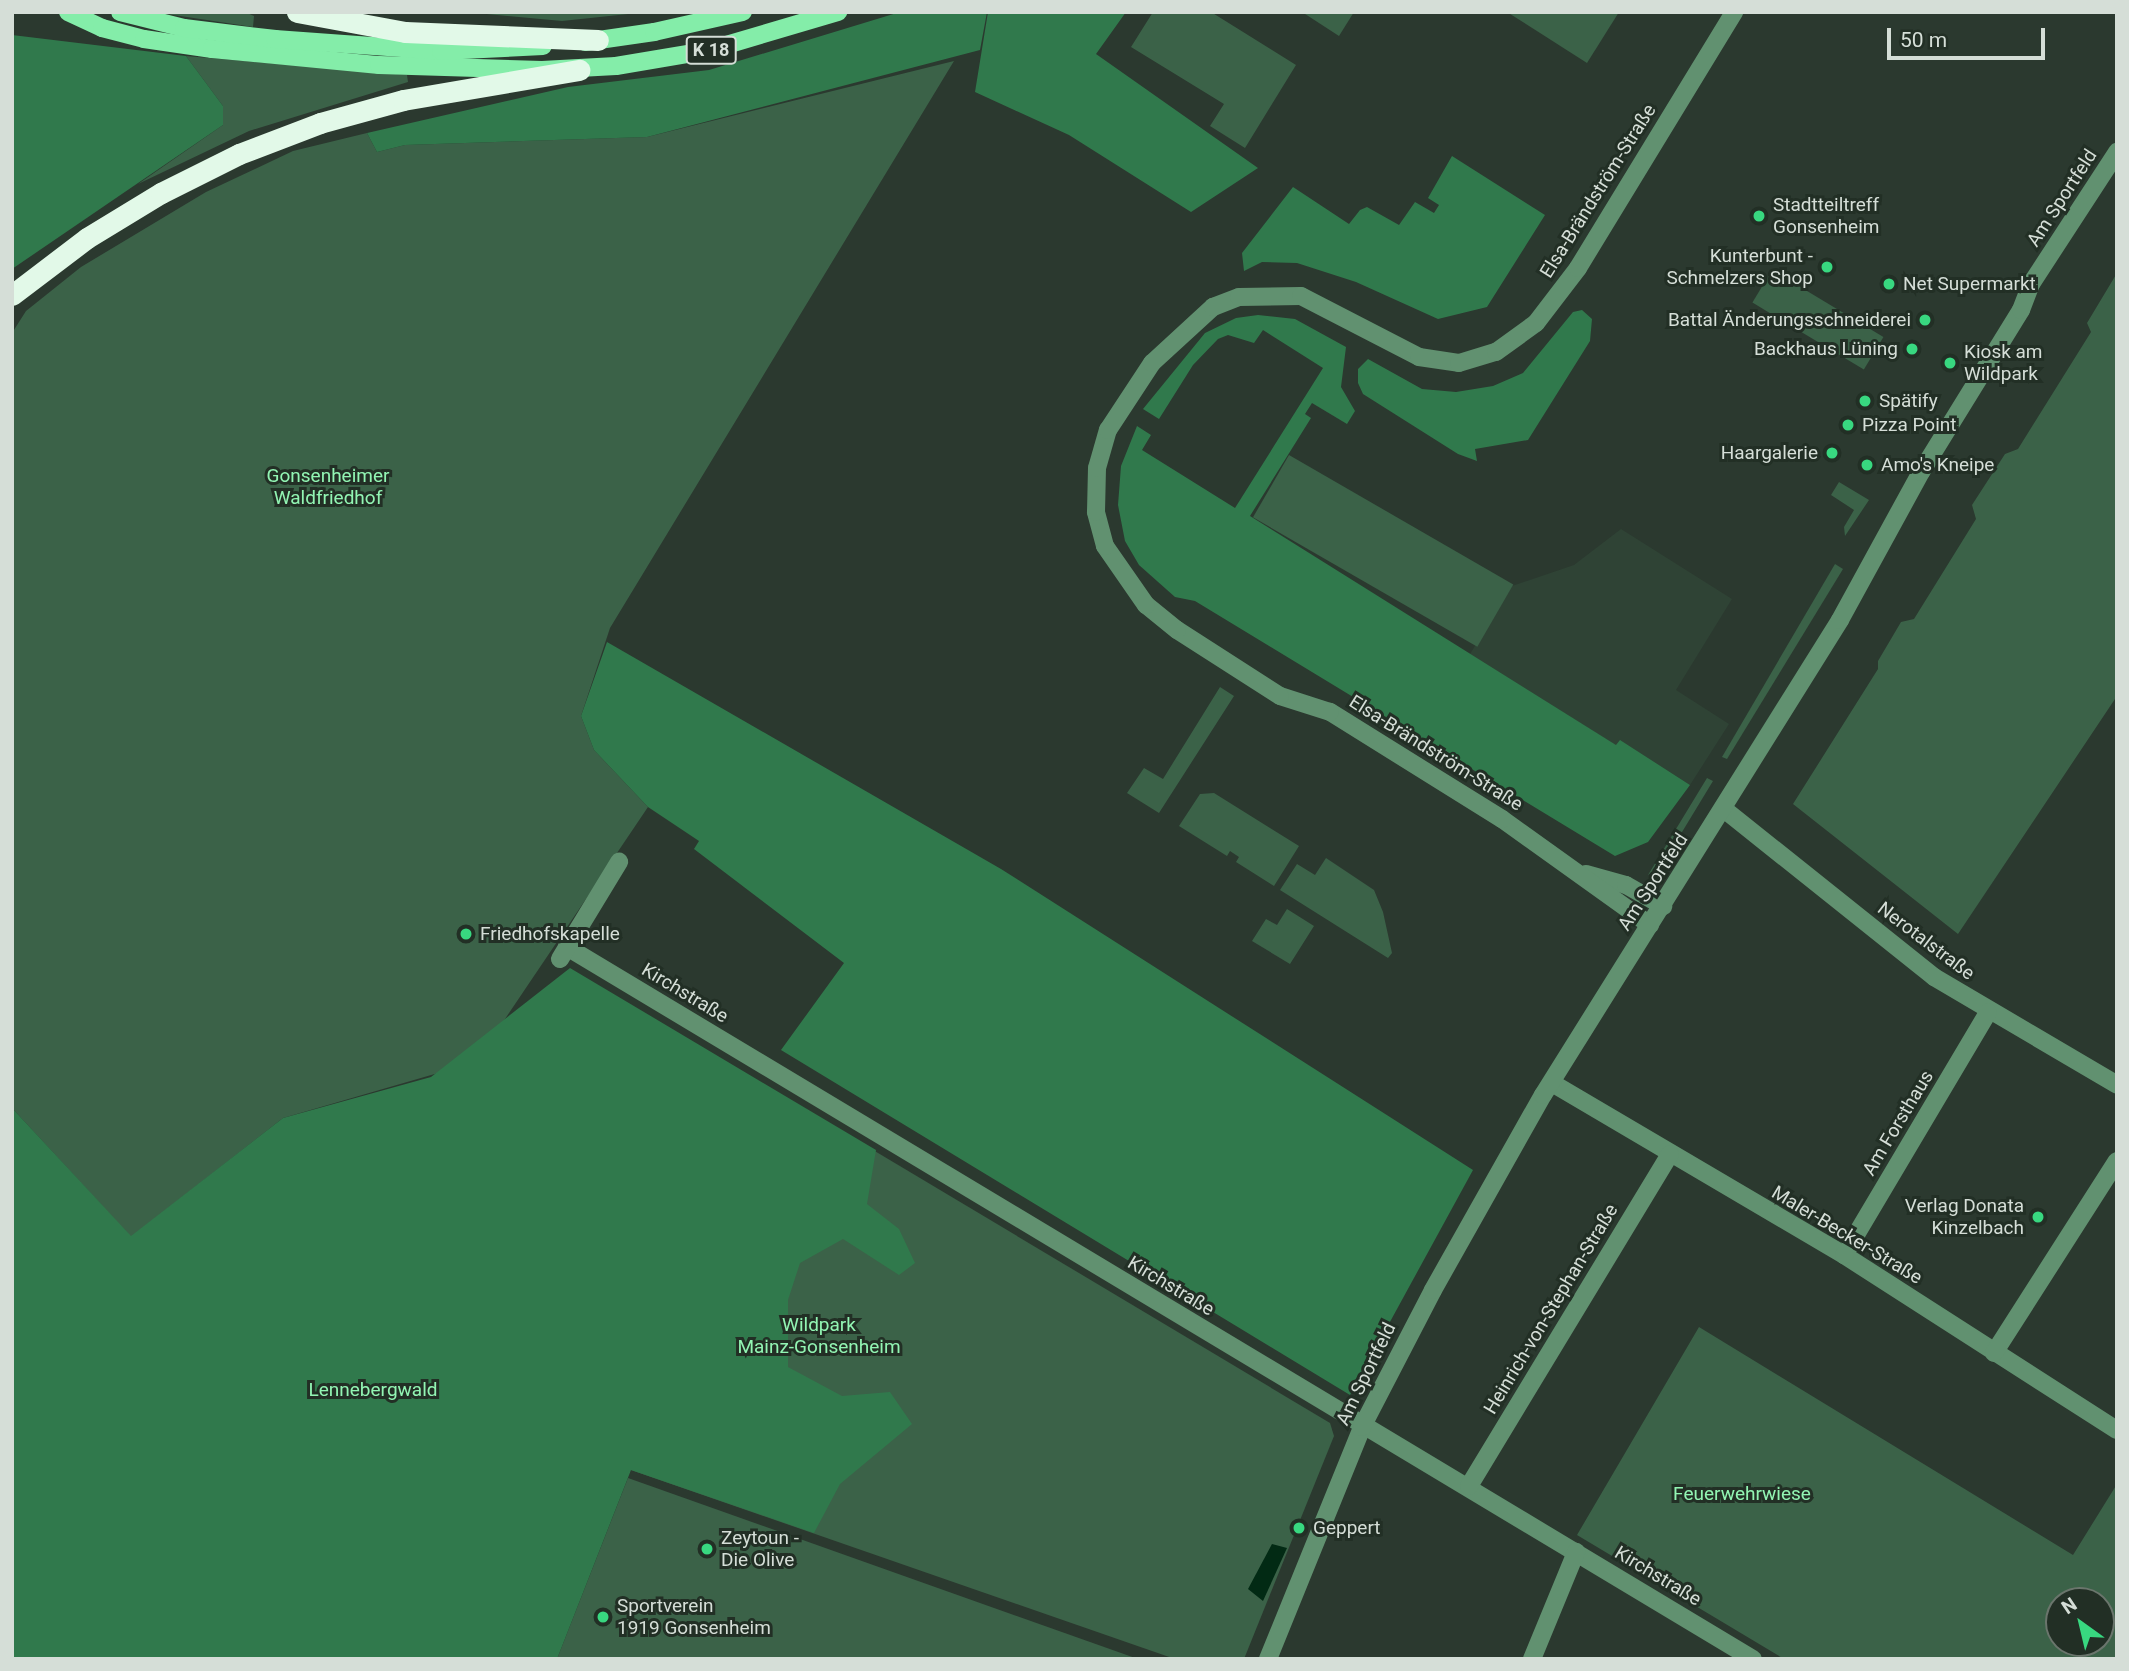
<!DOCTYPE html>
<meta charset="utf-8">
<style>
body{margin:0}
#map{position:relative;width:2129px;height:1671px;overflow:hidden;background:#2b392f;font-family:Roboto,sans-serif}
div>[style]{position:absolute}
.built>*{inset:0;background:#2f4335}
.green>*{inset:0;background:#3b6248;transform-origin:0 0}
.forest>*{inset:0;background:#30794c}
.water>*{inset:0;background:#022a14}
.minor>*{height:18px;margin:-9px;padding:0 9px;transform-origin:9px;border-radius:9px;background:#619170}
.major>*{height:18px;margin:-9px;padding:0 9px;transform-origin:9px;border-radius:9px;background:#84eda9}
.highway>*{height:21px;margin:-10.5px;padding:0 10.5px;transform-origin:10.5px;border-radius:10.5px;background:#e2f9e8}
.dots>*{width:19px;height:19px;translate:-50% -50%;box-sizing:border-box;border:4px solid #222f25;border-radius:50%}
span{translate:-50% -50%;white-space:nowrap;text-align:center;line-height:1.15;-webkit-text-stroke:6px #222f25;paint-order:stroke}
.shield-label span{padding:2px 5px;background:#222f25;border:2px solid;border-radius:5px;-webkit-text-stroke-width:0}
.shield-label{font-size:18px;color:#d5ded7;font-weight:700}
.street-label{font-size:19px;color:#d5ded7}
.poi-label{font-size:19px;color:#d5ded7}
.left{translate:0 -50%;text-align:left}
.right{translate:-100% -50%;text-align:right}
.park-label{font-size:19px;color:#92f5b3}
.frame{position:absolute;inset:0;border:14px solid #d5ded7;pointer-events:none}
.north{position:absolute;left:2045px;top:1587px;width:70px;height:70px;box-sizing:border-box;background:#222f25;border:2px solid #6a756c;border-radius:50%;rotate:326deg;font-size:19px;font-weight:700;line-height:28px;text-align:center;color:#d5ded7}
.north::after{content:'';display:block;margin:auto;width:24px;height:32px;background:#38d880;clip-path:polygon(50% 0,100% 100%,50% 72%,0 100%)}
.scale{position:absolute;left:1887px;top:28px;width:158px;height:32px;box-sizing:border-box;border:4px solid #d5ded7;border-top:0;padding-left:9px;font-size:21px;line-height:24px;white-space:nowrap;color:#d5ded7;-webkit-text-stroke:5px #222f25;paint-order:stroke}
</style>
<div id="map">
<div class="built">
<div style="clip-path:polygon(1621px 529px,1732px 599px,1676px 690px,1729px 724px,1690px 785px,1621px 741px,1617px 746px,1470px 654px,1512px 586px,1574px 565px)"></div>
</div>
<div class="green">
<div style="clip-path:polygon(154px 12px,245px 12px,254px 16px,253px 27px)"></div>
<div style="clip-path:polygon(466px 12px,647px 12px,562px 21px)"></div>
<div style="clip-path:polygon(1153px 12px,1211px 12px,1296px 65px,1245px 148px,1210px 126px,1224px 104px,1131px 47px)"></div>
<div style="clip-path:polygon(1302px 12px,1354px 12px,1339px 36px)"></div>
<div style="clip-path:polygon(1507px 12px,1619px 12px,1587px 63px)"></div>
<div style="clip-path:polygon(186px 56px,407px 75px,408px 82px,249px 131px,138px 184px,223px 125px,223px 106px)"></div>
<div style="clip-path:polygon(954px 61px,610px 628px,581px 716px,594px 750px,648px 807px,476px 1062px,283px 1118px,131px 1237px,12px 1108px,12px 333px,26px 311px,81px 267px,206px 192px,293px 151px,367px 133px,377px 152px,405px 145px,647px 137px)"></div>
<div style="left:1772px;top:270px;width:130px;height:38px;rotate:31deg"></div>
<div style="clip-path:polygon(2117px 273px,2117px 696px,1958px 934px,1793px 804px,1878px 669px,1878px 661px,1901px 622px,1914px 619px,1976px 519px,1972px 505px,2005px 454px,2018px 449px,2091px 332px,2087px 323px)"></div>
<div style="left:1289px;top:455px;width:259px;height:72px;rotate:30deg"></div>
<div style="clip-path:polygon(1839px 482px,1869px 500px,1845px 536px,1844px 527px,1854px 510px,1831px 495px)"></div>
<div style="clip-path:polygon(1835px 564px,1843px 569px,1727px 759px,1722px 757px)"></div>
<div style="clip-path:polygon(1220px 687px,1234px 696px,1159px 813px,1127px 793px,1144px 768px,1163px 779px)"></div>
<div style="clip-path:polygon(1707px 778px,1713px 781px,1679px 837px,1662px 867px,1648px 875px)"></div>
<div style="clip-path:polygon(1214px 793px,1299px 846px,1274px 886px,1236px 862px,1239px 857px,1230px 851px,1227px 856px,1179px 826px,1200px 794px)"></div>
<div style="clip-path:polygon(1326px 858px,1374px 890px,1383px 912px,1392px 953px,1388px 958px,1280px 890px,1297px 864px,1315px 875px)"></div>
<div style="clip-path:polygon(1287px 909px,1314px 926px,1290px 964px,1252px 941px,1266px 919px,1277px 925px)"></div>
<div style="clip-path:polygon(627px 1003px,1330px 1423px,1334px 1436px,1244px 1659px,1175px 1659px,631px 1470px)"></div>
<div style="clip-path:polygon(evenodd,1699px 1327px,2073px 1555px,2117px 1484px,2117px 1659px,1784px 1659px,1577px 1535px,1699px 1327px,2059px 1601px,2101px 1601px,2101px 1643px,2059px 1643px,2059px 1601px)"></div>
<div style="clip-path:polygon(628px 1478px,1138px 1659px,557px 1659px)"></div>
</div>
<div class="forest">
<div style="clip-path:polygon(900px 12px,987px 12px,980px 50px,647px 137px,405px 145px,377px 152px,367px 133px,568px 87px,709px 70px)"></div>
<div style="clip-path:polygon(988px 12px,1126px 12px,1096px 54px,1258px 168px,1191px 212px,1069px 135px,975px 92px)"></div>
<div style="clip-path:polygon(12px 35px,186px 56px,223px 106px,223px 125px,12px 269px)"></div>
<div style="clip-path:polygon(1452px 156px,1545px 215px,1487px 307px,1438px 319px,1356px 282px,1297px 263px,1262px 262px,1244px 271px,1242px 253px,1293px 187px,1349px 224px,1360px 210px,1367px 207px,1399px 225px,1415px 202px,1434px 213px,1439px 205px,1428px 198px)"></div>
<div style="clip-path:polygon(1582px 310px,1592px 319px,1590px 341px,1528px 440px,1475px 449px,1477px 461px,1458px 454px,1363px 394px,1358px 383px,1358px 369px,1368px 359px,1422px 389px,1456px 392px,1493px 386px,1523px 373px,1573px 312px)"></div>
<div style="clip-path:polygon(1258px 315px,1295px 319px,1346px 347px,1341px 387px,1355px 411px,1347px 424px,1312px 403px,1305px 414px,1311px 418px,1250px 516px,1616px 745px,1620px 740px,1690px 785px,1648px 842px,1615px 856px,1195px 601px,1175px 597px,1139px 565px,1125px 541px,1118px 505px,1121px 466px,1137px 426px,1151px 435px,1142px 450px,1235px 508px,1323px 368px,1263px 330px,1254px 343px,1228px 335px,1218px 339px,1193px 365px,1159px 419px,1143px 409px,1205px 333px,1236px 318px)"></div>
<div style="clip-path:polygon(607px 642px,1001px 869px,1473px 1170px,1350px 1395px,781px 1050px,844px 963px,694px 849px,699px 841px,648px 807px,594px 750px,581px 716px)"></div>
<div style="clip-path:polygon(570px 968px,876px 1150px,867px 1204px,899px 1229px,915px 1263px,899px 1275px,843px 1239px,800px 1263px,788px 1300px,788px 1367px,842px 1396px,890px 1392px,912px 1424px,840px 1484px,814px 1533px,631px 1470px,557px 1659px,12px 1659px,12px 1108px,131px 1236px,283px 1118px,431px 1077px)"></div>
</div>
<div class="water">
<div style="clip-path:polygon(1272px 1544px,1287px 1548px,1263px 1601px,1248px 1589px)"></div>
</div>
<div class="minor">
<div style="left:1725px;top:810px;width:268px;rotate:38.6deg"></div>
<div style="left:1934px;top:977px;width:212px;rotate:30.5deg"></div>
<div style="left:1586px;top:874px;width:41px;rotate:15.4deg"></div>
<div style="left:1626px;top:885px;width:43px;rotate:29.6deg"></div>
<div style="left:1650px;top:925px;width:182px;rotate:-144.4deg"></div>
<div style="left:1502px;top:819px;width:203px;rotate:-148.1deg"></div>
<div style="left:1330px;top:712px;width:52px;rotate:-162.3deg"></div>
<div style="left:1280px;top:696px;width:122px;rotate:-147.3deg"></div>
<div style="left:1177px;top:630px;width:40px;rotate:-141deg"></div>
<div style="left:1146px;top:605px;width:72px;rotate:-124.8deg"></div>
<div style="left:1105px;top:546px;width:35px;rotate:-105deg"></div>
<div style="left:1096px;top:512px;width:44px;rotate:-88.7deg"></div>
<div style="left:1097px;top:468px;width:40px;rotate:-74deg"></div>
<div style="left:1108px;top:430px;width:80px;rotate:-56.7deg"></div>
<div style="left:1152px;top:363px;width:83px;rotate:-42.6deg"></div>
<div style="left:1213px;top:307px;width:28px;rotate:-21deg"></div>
<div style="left:1239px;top:297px;width:62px;rotate:-0.9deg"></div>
<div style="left:1301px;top:296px;width:133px;rotate:27.3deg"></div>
<div style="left:1419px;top:357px;width:40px;rotate:8.5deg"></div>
<div style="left:1459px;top:363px;width:39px;rotate:-17deg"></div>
<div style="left:1496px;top:352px;width:49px;rotate:-35.9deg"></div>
<div style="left:1536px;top:323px;width:69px;rotate:-52.6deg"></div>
<div style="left:1578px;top:268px;width:300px;rotate:-58.6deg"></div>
<div style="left:567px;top:947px;width:1383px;rotate:30.98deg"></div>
<div style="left:560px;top:959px;width:114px;rotate:-58.7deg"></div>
<div style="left:1552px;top:1083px;width:339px;rotate:30.5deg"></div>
<div style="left:1844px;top:1255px;width:324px;rotate:32.7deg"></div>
<div style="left:1844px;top:1255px;width:282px;rotate:-59.3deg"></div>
<div style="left:1994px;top:1353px;width:228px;rotate:-57.4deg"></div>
<div style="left:1469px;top:1486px;width:388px;rotate:-58.8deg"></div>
<div style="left:1268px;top:1659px;width:250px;rotate:-67.9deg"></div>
<div style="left:1362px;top:1427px;width:154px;rotate:-62.6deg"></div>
<div style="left:1433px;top:1290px;width:224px;rotate:-60.6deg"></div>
<div style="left:1543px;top:1095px;width:560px;rotate:-57.98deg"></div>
<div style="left:1840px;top:620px;width:169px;rotate:-61.3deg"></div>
<div style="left:1921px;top:472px;width:190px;rotate:-58.3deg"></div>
<div style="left:2021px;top:310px;width:28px;rotate:-69deg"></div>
<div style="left:2031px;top:284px;width:158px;rotate:-56.9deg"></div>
<div style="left:1532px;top:1659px;width:116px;rotate:-67.6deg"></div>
</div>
<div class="major">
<div style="left:68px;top:12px;width:38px;rotate:25deg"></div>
<div style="left:102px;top:28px;width:43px;rotate:14.7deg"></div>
<div style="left:144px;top:39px;width:69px;rotate:8.4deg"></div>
<div style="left:212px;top:49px;width:168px;rotate:5.5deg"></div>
<div style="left:379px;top:65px;width:163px;rotate:1.8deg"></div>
<div style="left:542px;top:70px;width:74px;rotate:-3.1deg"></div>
<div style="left:616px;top:66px;width:91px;rotate:-9.5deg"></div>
<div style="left:706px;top:51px;width:138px;rotate:-16.5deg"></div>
<div style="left:120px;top:12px;width:66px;rotate:14deg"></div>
<div style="left:184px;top:28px;width:92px;rotate:6.9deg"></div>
<div style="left:275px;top:39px;width:166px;rotate:4.1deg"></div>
<div style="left:441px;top:51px;width:102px;rotate:-2.8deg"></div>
<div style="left:585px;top:42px;width:70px;rotate:-8.2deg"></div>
<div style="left:654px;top:32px;width:91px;rotate:-12.7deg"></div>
</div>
<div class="highway">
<div style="left:297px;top:12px;width:110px;rotate:10.5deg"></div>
<div style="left:405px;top:32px;width:193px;rotate:2.4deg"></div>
<div style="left:12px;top:295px;width:94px;rotate:-37.2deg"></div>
<div style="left:87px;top:238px;width:87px;rotate:-31.3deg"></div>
<div style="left:161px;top:193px;width:87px;rotate:-26.6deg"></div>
<div style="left:239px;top:154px;width:87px;rotate:-20.9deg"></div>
<div style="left:320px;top:123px;width:86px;rotate:-15.5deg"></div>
<div style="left:403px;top:100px;width:179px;rotate:-9.7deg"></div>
</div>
<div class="dots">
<div style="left:1759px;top:216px;background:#38d880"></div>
<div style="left:1827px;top:267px;background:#38d880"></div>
<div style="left:1889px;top:284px;background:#38d880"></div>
<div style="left:1925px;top:320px;background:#38d880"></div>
<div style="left:1912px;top:349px;background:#38d880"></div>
<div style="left:1950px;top:363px;background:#38d880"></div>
<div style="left:1865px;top:401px;background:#38d880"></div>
<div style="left:1848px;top:425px;background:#38d880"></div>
<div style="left:1832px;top:453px;background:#38d880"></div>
<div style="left:1867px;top:465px;background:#38d880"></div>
<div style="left:466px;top:934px;background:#38d880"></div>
<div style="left:2038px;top:1217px;background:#38d880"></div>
<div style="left:1299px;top:1528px;background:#38d880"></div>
<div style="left:707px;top:1549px;background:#38d880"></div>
<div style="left:603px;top:1617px;background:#38d880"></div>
</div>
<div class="shield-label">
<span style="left:711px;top:50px">K 18</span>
</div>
<div class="street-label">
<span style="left:1598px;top:191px;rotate:-58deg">Elsa-Brändström-Straße</span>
<span style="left:2062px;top:198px;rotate:-57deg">Am Sportfeld</span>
<span style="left:1436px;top:753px;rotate:32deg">Elsa-Brändström-Straße</span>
<span style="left:1653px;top:882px;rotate:-57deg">Am Sportfeld</span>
<span style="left:1926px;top:941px;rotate:37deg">Nerotalstraße</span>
<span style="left:685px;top:993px;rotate:31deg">Kirchstraße</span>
<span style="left:1898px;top:1123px;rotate:-59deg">Am Forsthaus</span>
<span style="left:1847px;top:1235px;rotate:31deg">Maler-Becker-Straße</span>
<span style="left:1171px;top:1286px;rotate:31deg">Kirchstraße</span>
<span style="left:1551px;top:1309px;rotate:-59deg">Heinrich-von-Stephan-Straße</span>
<span style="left:1366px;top:1374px;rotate:-64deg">Am Sportfeld</span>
<span style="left:1658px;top:1576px;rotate:31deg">Kirchstraße</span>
</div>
<div class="poi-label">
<span class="left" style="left:1773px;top:216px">Stadtteiltreff<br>Gonsenheim</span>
<span class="right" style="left:1813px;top:267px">Kunterbunt -<br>Schmelzers Shop</span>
<span class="left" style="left:1903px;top:284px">Net Supermarkt</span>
<span class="right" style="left:1911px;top:320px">Battal Änderungsschneiderei</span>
<span class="right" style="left:1898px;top:349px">Backhaus Lüning</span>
<span class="left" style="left:1964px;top:363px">Kiosk am<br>Wildpark</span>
<span class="left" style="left:1879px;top:401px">Spätify</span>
<span class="left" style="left:1862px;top:425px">Pizza Point</span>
<span class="right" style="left:1818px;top:453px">Haargalerie</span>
<span class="left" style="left:1881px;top:465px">Amo's Kneipe</span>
<span class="left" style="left:480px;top:934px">Friedhofskapelle</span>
<span class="right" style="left:2024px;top:1217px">Verlag Donata<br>Kinzelbach</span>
<span class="left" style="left:1313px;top:1528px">Geppert</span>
<span class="left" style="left:721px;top:1549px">Zeytoun -<br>Die Olive</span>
<span class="left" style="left:617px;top:1617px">Sportverein<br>1919 Gonsenheim</span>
</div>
<div class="park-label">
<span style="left:328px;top:487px">Gonsenheimer<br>Waldfriedhof</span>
<span style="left:819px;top:1336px">Wildpark<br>Mainz-Gonsenheim</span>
<span style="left:373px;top:1390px">Lennebergwald</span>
<span style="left:1742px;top:1494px">Feuerwehrwiese</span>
</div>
<div class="frame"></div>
<div class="north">N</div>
<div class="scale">50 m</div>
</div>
